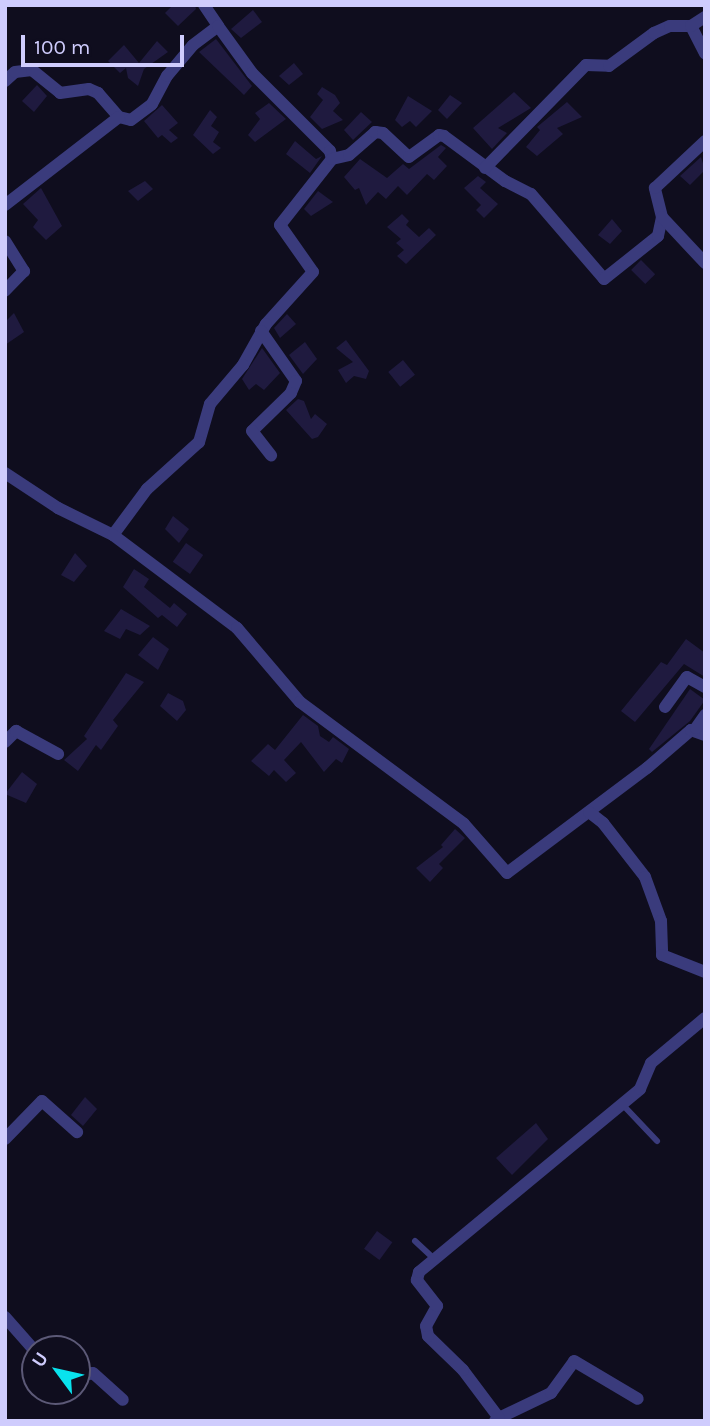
<!DOCTYPE html>
<style>
body{margin:0}
#map{position:relative;width:710px;height:1426px;overflow:hidden;background:#0f0d1e;font-family:Karla,sans-serif}
div>[style]{position:absolute}
.building>*{inset:0;background:#1f1a3f;transform-origin:0 0}
.lane>*{height:6px;margin:-3px;padding:0 3px;transform-origin:3px;border-radius:3px;background:#3a3b7c}
.street>*{height:12px;margin:-6px;padding:0 6px;transform-origin:6px;border-radius:6px;background:#3a3b7c}
span{translate:-50% -50%;white-space:nowrap;text-align:center;line-height:1.15;-webkit-text-stroke:7px #0f0d1e;paint-order:stroke}
.frame{position:absolute;inset:0;border:7px solid #cfccfd;pointer-events:none}
.north{position:absolute;left:21px;top:1335px;width:70px;height:70px;box-sizing:border-box;background:#0f0d1e;border:2px solid #5c5977;border-radius:50%;rotate:303deg;font-size:19px;font-weight:700;line-height:28px;text-align:center;color:#cfccfd}
.north::after{content:'';display:block;margin:auto;width:24px;height:32px;background:#09e2ed;clip-path:polygon(50% 0,100% 100%,50% 72%,0 100%)}
.scale{position:absolute;left:21px;top:35px;width:163px;height:32px;box-sizing:border-box;border:4px solid #cfccfd;border-top:0;padding-left:9px;font-size:21px;line-height:24px;white-space:nowrap;color:#cfccfd;-webkit-text-stroke:5px #0f0d1e;paint-order:stroke}
</style>
<div id="map">
<div class="building">
<div style="clip-path:polygon(173px 5px,195px 5px,196px 9px,178px 26px,165px 13px)"></div>
<div style="clip-path:polygon(253px 10px,262px 22px,241px 38px,231px 29px)"></div>
<div style="clip-path:polygon(216px 39px,252px 86px,244px 95px,199px 52px)"></div>
<div style="clip-path:polygon(157px 41px,168px 52px,144px 69px,138px 86px,128px 78px,126px 68px,120px 73px,108px 61px,124px 45px,139px 63px)"></div>
<div style="clip-path:polygon(294px 63px,303px 74px,289px 85px,279px 76px)"></div>
<div style="clip-path:polygon(37px 85px,47px 96px,34px 112px,22px 101px)"></div>
<div style="clip-path:polygon(322px 87px,335px 95px,340px 103px,333px 111px,343px 120px,322px 129px,310px 117px,323px 100px,317px 94px)"></div>
<div style="clip-path:polygon(514px 92px,531px 108px,498px 128px,507px 133px,492px 149px,473px 128px)"></div>
<div style="clip-path:polygon(450px 95px,462px 103px,447px 119px,438px 110px)"></div>
<div style="clip-path:polygon(408px 96px,432px 111px,416px 127px,410px 121px,402px 127px,395px 120px)"></div>
<div style="clip-path:polygon(567px 102px,582px 117px,557px 128px,563px 134px,537px 156px,526px 147px,540px 130px,537px 127px)"></div>
<div style="clip-path:polygon(269px 103px,286px 119px,255px 142px,248px 135px,260px 119px,255px 113px)"></div>
<div style="clip-path:polygon(162px 105px,178px 123px,169px 130px,178px 138px,171px 143px,162px 135px,158px 138px,144px 121px)"></div>
<div style="clip-path:polygon(210px 110px,217px 117px,211px 126px,219px 132px,213px 142px,221px 148px,213px 154px,193px 135px)"></div>
<div style="clip-path:polygon(361px 112px,372px 122px,353px 140px,344px 130px)"></div>
<div style="clip-path:polygon(295px 141px,316px 159px,322px 156px,310px 173px,286px 154px)"></div>
<div style="clip-path:polygon(441px 145px,446px 148px,438px 157px,447px 166px,434px 180px,427px 174px,407px 195px,398px 186px,386px 199px,378px 192px,366px 205px,359px 188px,355px 190px,344px 177px,360px 159px,387px 178px,403px 164px,409px 169px)"></div>
<div style="clip-path:polygon(701px 157px,705px 170px,690px 185px,680px 176px)"></div>
<div style="clip-path:polygon(478px 176px,486px 182px,480px 188px,498px 204px,484px 218px,476px 210px,481px 205px,464px 188px)"></div>
<div style="clip-path:polygon(145px 181px,153px 189px,138px 201px,128px 191px)"></div>
<div style="clip-path:polygon(41px 188px,62px 226px,46px 240px,33px 227px,38px 220px,23px 204px)"></div>
<div style="clip-path:polygon(318px 191px,333px 202px,311px 216px,304px 209px)"></div>
<div style="clip-path:polygon(402px 214px,409px 221px,406px 225px,419px 237px,429px 228px,436px 235px,406px 264px,397px 256px,404px 250px,396px 243px,401px 239px,387px 227px)"></div>
<div style="clip-path:polygon(612px 219px,622px 231px,610px 244px,598px 235px)"></div>
<div style="left:641px;top:260px;width:20px;height:14px;rotate:45deg"></div>
<div style="clip-path:polygon(14px 313px,24px 332px,5px 345px,5px 322px)"></div>
<div style="clip-path:polygon(287px 314px,296px 324px,280px 338px,274px 328px)"></div>
<div style="clip-path:polygon(346px 340px,369px 371px,366px 379px,354px 376px,346px 383px,338px 370px,353px 362px,336px 348px)"></div>
<div style="clip-path:polygon(305px 342px,317px 359px,303px 374px,289px 355px)"></div>
<div style="clip-path:polygon(262px 348px,280px 373px,264px 390px,256px 384px,249px 390px,242px 379px)"></div>
<div style="left:403px;top:360px;width:19px;height:19px;rotate:51deg"></div>
<div style="clip-path:polygon(298px 399px,304px 401px,311px 419px,315px 414px,327px 424px,318px 437px,312px 439px,286px 410px)"></div>
<div style="clip-path:polygon(173px 516px,189px 529px,179px 543px,165px 529px)"></div>
<div style="left:186px;top:543px;width:21px;height:23px;rotate:35deg"></div>
<div style="clip-path:polygon(75px 553px,87px 566px,74px 582px,61px 575px)"></div>
<div style="clip-path:polygon(134px 569px,149px 579px,144px 587px,170px 608px,174px 603px,187px 614px,177px 627px,162px 615px,158px 618px,123px 587px)"></div>
<div style="clip-path:polygon(121px 609px,150px 626px,140px 635px,126px 629px,120px 639px,104px 631px)"></div>
<div style="clip-path:polygon(153px 637px,169px 649px,158px 670px,138px 655px)"></div>
<div style="clip-path:polygon(686px 639px,705px 653px,705px 677px,684px 664px,635px 722px,621px 711px,661px 662px,667px 665px)"></div>
<div style="clip-path:polygon(126px 673px,144px 682px,113px 720px,118px 726px,101px 750px,96px 745px,78px 771px,64px 760px,87px 739px,84px 736px)"></div>
<div style="clip-path:polygon(690px 689px,705px 700px,690px 721px,652px 752px,649px 749px)"></div>
<div style="clip-path:polygon(168px 693px,183px 701px,186px 710px,177px 721px,160px 706px)"></div>
<div style="clip-path:polygon(303px 715px,318px 726px,320px 736px,329px 742px,333px 737px,349px 749px,342px 763px,336px 759px,324px 772px,301px 742px,284px 760px,296px 773px,286px 782px,274px 770px,269px 776px,251px 761px,268px 744px,275px 750px)"></div>
<div style="clip-path:polygon(22px 772px,37px 784px,26px 803px,5px 794px)"></div>
<div style="clip-path:polygon(455px 829px,465px 838px,439px 864px,443px 868px,430px 882px,416px 868px,443px 847px,441px 845px)"></div>
<div style="clip-path:polygon(85px 1097px,97px 1109px,83px 1126px,71px 1115px)"></div>
<div style="clip-path:polygon(536px 1123px,548px 1139px,512px 1175px,496px 1158px)"></div>
<div style="left:377px;top:1231px;width:19px;height:22px;rotate:36deg"></div>
</div>
<div class="lane">
<div style="left:622px;top:1104px;width:51px;rotate:46.6deg"></div>
<div style="left:415px;top:1241px;width:26px;rotate:43deg"></div>
</div>
<div class="street">
<div style="left:204px;top:5px;width:25px;rotate:56deg"></div>
<div style="left:691px;top:26px;width:31px;rotate:63deg"></div>
<div style="left:5px;top:81px;width:13px;rotate:-42deg"></div>
<div style="left:15px;top:72px;width:17px;rotate:-7deg"></div>
<div style="left:32px;top:70px;width:36px;rotate:39deg"></div>
<div style="left:60px;top:93px;width:29px;rotate:-8deg"></div>
<div style="left:89px;top:89px;width:10px;rotate:24deg"></div>
<div style="left:98px;top:93px;width:32px;rotate:49deg"></div>
<div style="left:119px;top:117px;width:12px;rotate:14deg"></div>
<div style="left:131px;top:120px;width:26px;rotate:-37deg"></div>
<div style="left:152px;top:104px;width:32px;rotate:-62deg"></div>
<div style="left:167px;top:76px;width:40px;rotate:-50deg"></div>
<div style="left:193px;top:45px;width:31px;rotate:-37deg"></div>
<div style="left:218px;top:26px;width:58px;rotate:54.1deg"></div>
<div style="left:252px;top:73px;width:110px;rotate:45deg"></div>
<div style="left:330px;top:151px;width:8px;rotate:76deg"></div>
<div style="left:332px;top:159px;width:84px;rotate:128.2deg"></div>
<div style="left:280px;top:225px;width:57px;rotate:54.9deg"></div>
<div style="left:313px;top:272px;width:70px;rotate:132.1deg"></div>
<div style="left:266px;top:324px;width:47px;rotate:119.3deg"></div>
<div style="left:243px;top:365px;width:51px;rotate:130.2deg"></div>
<div style="left:210px;top:404px;width:40px;rotate:106deg"></div>
<div style="left:199px;top:442px;width:70px;rotate:137.9deg"></div>
<div style="left:147px;top:489px;width:57px;rotate:126.5deg"></div>
<div style="left:332px;top:159px;width:17px;rotate:-13deg"></div>
<div style="left:349px;top:155px;width:35px;rotate:-41deg"></div>
<div style="left:375px;top:132px;width:8px;rotate:7deg"></div>
<div style="left:383px;top:133px;width:35px;rotate:43deg"></div>
<div style="left:409px;top:157px;width:37px;rotate:-36deg"></div>
<div style="left:439px;top:135px;width:5px;rotate:11deg"></div>
<div style="left:444px;top:136px;width:76px;rotate:36.4deg"></div>
<div style="left:505px;top:181px;width:29px;rotate:27deg"></div>
<div style="left:531px;top:194px;width:112px;rotate:49.3deg"></div>
<div style="left:604px;top:279px;width:69px;rotate:-38.5deg"></div>
<div style="left:658px;top:236px;width:19px;rotate:-78deg"></div>
<div style="left:662px;top:217px;width:30px;rotate:-104deg"></div>
<div style="left:655px;top:188px;width:69px;rotate:-43.2deg"></div>
<div style="left:485px;top:168px;width:144px;rotate:-45.6deg"></div>
<div style="left:586px;top:65px;width:23px;rotate:2deg"></div>
<div style="left:609px;top:66px;width:56px;rotate:-36.3deg"></div>
<div style="left:654px;top:33px;width:17px;rotate:-24deg"></div>
<div style="left:670px;top:26px;width:21px"></div>
<div style="left:691px;top:26px;width:17px;rotate:-33deg"></div>
<div style="left:5px;top:205px;width:144px;rotate:-37.7deg"></div>
<div style="left:662px;top:217px;width:63px;rotate:46.9deg"></div>
<div style="left:5px;top:241px;width:36px;rotate:58deg"></div>
<div style="left:24px;top:271px;width:28px;rotate:134deg"></div>
<div style="left:261px;top:331px;width:61px;rotate:55deg"></div>
<div style="left:296px;top:381px;width:13px;rotate:113deg"></div>
<div style="left:291px;top:393px;width:54px;rotate:135.7deg"></div>
<div style="left:252px;top:431px;width:31px;rotate:52deg"></div>
<div style="left:5px;top:473px;width:64px;rotate:33.4deg"></div>
<div style="left:58px;top:508px;width:61px;rotate:26.1deg"></div>
<div style="left:113px;top:535px;width:155px;rotate:36.9deg"></div>
<div style="left:237px;top:628px;width:97px;rotate:49.6deg"></div>
<div style="left:300px;top:702px;width:204px;rotate:36.6deg"></div>
<div style="left:464px;top:824px;width:65px;rotate:48.7deg"></div>
<div style="left:507px;top:873px;width:175px;rotate:-36.9deg"></div>
<div style="left:647px;top:768px;width:58px;rotate:-40.8deg"></div>
<div style="left:691px;top:730px;width:15px;rotate:20deg"></div>
<div style="left:665px;top:707px;width:37px;rotate:-54deg"></div>
<div style="left:687px;top:677px;width:21px;rotate:29deg"></div>
<div style="left:696px;top:728px;width:16px;rotate:-55deg"></div>
<div style="left:5px;top:742px;width:16px;rotate:-45deg"></div>
<div style="left:16px;top:731px;width:48px;rotate:28.7deg"></div>
<div style="left:589px;top:812px;width:18px;rotate:38deg"></div>
<div style="left:603px;top:823px;width:68px;rotate:52.1deg"></div>
<div style="left:645px;top:877px;width:47px;rotate:70deg"></div>
<div style="left:661px;top:921px;width:34px;rotate:88deg"></div>
<div style="left:662px;top:955px;width:46px;rotate:21.6deg"></div>
<div style="left:5px;top:1139px;width:53px;rotate:-45.8deg"></div>
<div style="left:42px;top:1101px;width:47px;rotate:41.5deg"></div>
<div style="left:5px;top:1317px;width:45px;rotate:48.6deg"></div>
<div style="left:77px;top:1377px;width:16px;rotate:-14deg"></div>
<div style="left:93px;top:1373px;width:40px;rotate:42deg"></div>
<div style="left:499px;top:1418px;width:58px;rotate:-25.7deg"></div>
<div style="left:551px;top:1393px;width:39px;rotate:-54deg"></div>
<div style="left:574px;top:1361px;width:74px;rotate:30.7deg"></div>
<div style="left:495px;top:1421px;width:5px;rotate:-37deg"></div>
<div style="left:499px;top:1418px;width:60px;rotate:-126.9deg"></div>
<div style="left:463px;top:1370px;width:49px;rotate:-135.8deg"></div>
<div style="left:428px;top:1336px;width:10px;rotate:-101deg"></div>
<div style="left:426px;top:1326px;width:23px;rotate:-61deg"></div>
<div style="left:437px;top:1306px;width:33px;rotate:-128deg"></div>
<div style="left:417px;top:1280px;width:8px;rotate:-76deg"></div>
<div style="left:419px;top:1272px;width:287px;rotate:-39.6deg"></div>
<div style="left:640px;top:1089px;width:28px;rotate:-67deg"></div>
<div style="left:651px;top:1063px;width:70px;rotate:-39.8deg"></div>
</div>
<div class="frame"></div>
<div class="north">U</div>
<div class="scale">100 m</div>
</div>
